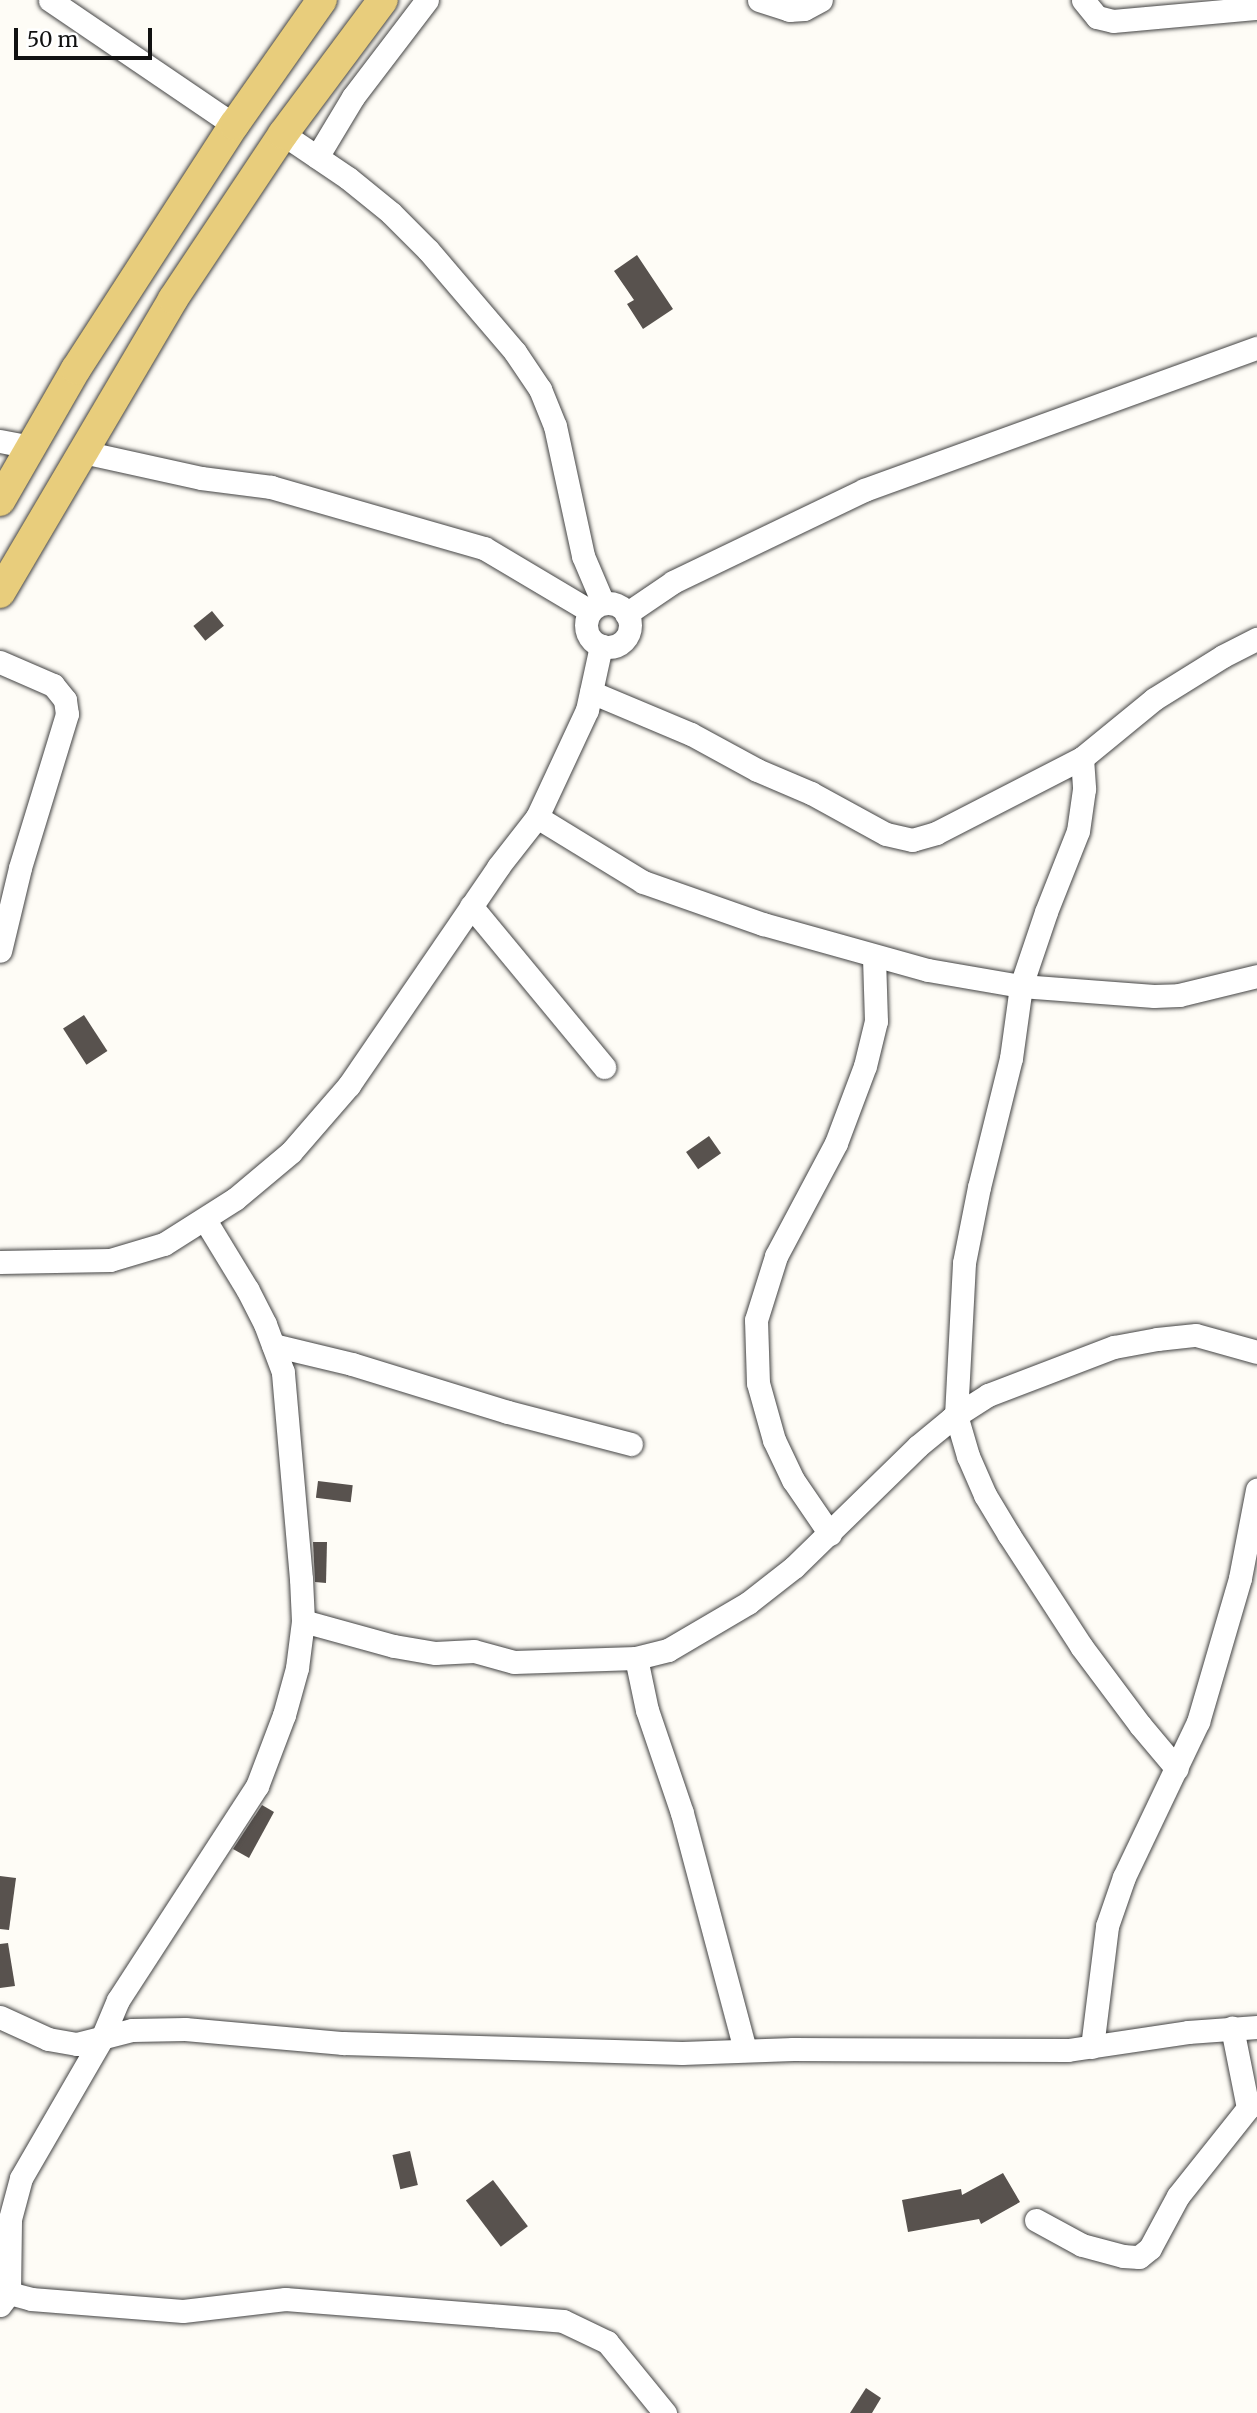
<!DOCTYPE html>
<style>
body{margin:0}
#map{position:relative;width:1257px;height:2413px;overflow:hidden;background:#fefcf6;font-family:Merriweather,serif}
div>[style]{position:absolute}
.building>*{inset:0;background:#58524e;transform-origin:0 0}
.roads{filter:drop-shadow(0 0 2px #444) drop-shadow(0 0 2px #444)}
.minor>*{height:23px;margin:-11.5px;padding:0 11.5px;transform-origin:11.5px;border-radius:11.5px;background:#fff}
.minor>.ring{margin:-11.5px;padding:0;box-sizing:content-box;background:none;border:23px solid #fff;border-radius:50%}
.major>*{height:30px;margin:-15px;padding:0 15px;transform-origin:15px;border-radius:15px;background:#e8cd7c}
span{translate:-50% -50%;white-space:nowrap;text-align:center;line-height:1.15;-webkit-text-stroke:7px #fff;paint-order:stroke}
.scale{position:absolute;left:14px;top:28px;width:138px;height:32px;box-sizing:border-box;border:4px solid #111;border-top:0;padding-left:9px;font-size:21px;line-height:24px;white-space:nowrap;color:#111;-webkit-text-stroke:5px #fff;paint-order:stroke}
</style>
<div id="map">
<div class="building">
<div style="clip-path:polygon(637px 255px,673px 309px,643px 329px,627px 304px,634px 300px,614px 271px)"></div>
<div style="left:212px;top:611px;width:19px;height:24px;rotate:51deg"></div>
<div style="left:84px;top:1015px;width:43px;height:25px;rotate:57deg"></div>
<div style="left:709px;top:1136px;width:21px;height:28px;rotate:55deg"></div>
<div style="left:318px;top:1481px;width:35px;height:17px;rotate:7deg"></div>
<div style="clip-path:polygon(313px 1542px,327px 1542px,326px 1583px,315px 1582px)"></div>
<div style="clip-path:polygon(262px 1805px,274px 1812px,249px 1858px,233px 1849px)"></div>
<div style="clip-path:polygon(0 1876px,16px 1878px,9px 1930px,0 1929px)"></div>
<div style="clip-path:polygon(8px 1943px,15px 1986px,0 1988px,0 1944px)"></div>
<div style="left:410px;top:2151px;width:35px;height:18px;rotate:77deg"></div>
<div style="clip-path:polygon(1003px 2173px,1020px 2202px,981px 2224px,979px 2219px,908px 2232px,902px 2200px,961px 2189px,962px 2195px)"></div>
<div style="left:493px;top:2180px;width:58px;height:34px;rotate:53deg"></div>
<div style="clip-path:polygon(866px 2388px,881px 2398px,872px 2413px,850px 2413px)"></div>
</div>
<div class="roads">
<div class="minor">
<div style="left:50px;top:0;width:222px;rotate:34.2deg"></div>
<div style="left:759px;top:0;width:32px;rotate:18deg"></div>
<div style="left:789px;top:10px;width:15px;rotate:-4deg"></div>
<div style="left:804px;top:9px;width:19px;rotate:-28deg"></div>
<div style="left:1083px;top:0;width:22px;rotate:51deg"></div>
<div style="left:1097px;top:17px;width:16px;rotate:14deg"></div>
<div style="left:1113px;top:21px;width:145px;rotate:-5.2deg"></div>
<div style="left:283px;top:134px;width:78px;rotate:34.1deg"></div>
<div style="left:348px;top:178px;width:55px;rotate:39.1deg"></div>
<div style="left:391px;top:213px;width:52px;rotate:45deg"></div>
<div style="left:428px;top:250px;width:134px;rotate:49.5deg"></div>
<div style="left:515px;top:352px;width:45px;rotate:56deg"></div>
<div style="left:540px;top:389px;width:40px;rotate:68deg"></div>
<div style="left:555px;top:426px;width:133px;rotate:77.8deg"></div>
<div style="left:583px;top:556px;width:51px;rotate:66.9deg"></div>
<div style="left:317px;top:157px;width:70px;rotate:-59deg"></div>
<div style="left:353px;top:97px;width:122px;rotate:-52.7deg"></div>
<div style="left:0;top:441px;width:32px;rotate:11deg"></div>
<div style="left:83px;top:452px;width:121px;rotate:12.4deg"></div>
<div style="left:201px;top:478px;width:71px;rotate:7.3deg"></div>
<div style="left:271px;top:487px;width:222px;rotate:16deg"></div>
<div style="left:484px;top:548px;width:123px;rotate:30.7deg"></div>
<div class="ring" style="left:586px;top:603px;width:21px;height:21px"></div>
<div style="left:626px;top:614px;width:57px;rotate:-34.2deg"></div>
<div style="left:673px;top:582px;width:212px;rotate:-25.7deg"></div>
<div style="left:864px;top:490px;width:418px;rotate:-19.9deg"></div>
<div style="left:0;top:662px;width:58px;rotate:23.5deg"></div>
<div style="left:53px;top:685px;width:19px;rotate:51deg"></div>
<div style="left:65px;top:700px;width:14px;rotate:82deg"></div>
<div style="left:67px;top:714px;width:161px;rotate:107deg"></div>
<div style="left:20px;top:868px;width:85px;rotate:103.5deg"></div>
<div style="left:591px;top:692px;width:108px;rotate:22.8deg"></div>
<div style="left:691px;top:734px;width:75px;rotate:28.6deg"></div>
<div style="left:757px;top:770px;width:59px;rotate:23.1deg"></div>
<div style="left:811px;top:793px;width:85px;rotate:28.7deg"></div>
<div style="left:886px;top:834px;width:27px;rotate:13deg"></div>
<div style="left:912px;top:840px;width:25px;rotate:-16deg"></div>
<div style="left:936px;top:833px;width:164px;rotate:-27.2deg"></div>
<div style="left:1082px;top:758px;width:93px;rotate:-39.3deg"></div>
<div style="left:1154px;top:699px;width:81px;rotate:-31.9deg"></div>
<div style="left:1223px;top:656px;width:38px;rotate:-27deg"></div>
<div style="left:1082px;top:758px;width:31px;rotate:86deg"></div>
<div style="left:1084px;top:789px;width:42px;rotate:98.1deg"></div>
<div style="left:1078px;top:831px;width:87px;rotate:111.6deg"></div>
<div style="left:1046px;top:912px;width:78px;rotate:108.7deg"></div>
<div style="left:1021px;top:986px;width:73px;rotate:97.9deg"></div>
<div style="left:1011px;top:1058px;width:133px;rotate:103.9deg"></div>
<div style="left:979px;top:1187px;width:77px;rotate:101.2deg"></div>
<div style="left:964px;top:1263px;width:152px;rotate:93deg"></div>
<div style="left:956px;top:1415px;width:43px;rotate:73.7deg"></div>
<div style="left:968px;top:1456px;width:43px;rotate:66.4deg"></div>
<div style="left:985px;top:1495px;width:47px;rotate:59deg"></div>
<div style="left:1009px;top:1535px;width:132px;rotate:57deg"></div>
<div style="left:1081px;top:1646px;width:99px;rotate:53.2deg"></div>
<div style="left:1140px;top:1725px;width:57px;rotate:49.9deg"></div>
<div style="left:537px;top:817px;width:124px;rotate:31.5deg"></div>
<div style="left:643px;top:882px;width:127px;rotate:19.3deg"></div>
<div style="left:763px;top:924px;width:171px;rotate:15.6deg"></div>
<div style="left:928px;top:970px;width:94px;rotate:9.8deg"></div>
<div style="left:1021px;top:986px;width:133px;rotate:4.3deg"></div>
<div style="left:1154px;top:996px;width:25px;rotate:-2deg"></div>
<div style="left:1179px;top:995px;width:80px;rotate:-13.7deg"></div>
<div style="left:471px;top:906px;width:209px;rotate:50.4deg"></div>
<div style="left:0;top:1262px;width:110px;rotate:-1deg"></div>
<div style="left:110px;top:1260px;width:56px;rotate:-16.5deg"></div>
<div style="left:164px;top:1244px;width:84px;rotate:-32.4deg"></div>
<div style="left:235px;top:1199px;width:73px;rotate:-40deg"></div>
<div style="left:291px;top:1152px;width:89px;rotate:-49.1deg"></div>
<div style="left:349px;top:1085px;width:264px;rotate:-55.6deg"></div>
<div style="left:498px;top:867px;width:63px;rotate:-52deg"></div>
<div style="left:537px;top:817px;width:118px;rotate:-65deg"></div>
<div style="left:587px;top:710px;width:66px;rotate:-77.7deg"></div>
<div style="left:273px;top:1345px;width:81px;rotate:13.5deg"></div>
<div style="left:352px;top:1364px;width:163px;rotate:17.1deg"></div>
<div style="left:508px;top:1412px;width:127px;rotate:14.6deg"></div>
<div style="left:830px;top:1534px;width:65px;rotate:-124.4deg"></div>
<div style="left:793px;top:1480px;width:44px;rotate:-115.4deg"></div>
<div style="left:774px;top:1440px;width:59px;rotate:-105.7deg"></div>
<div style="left:758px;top:1383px;width:63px;rotate:-91.8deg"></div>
<div style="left:756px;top:1320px;width:67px;rotate:-72.6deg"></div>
<div style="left:776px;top:1256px;width:128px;rotate:-62deg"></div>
<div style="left:836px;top:1143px;width:82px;rotate:-69.4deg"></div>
<div style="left:865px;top:1066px;width:46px;rotate:-76.3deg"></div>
<div style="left:876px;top:1021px;width:64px;rotate:-91.8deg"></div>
<div style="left:303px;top:1621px;width:94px;rotate:15.4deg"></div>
<div style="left:394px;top:1646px;width:42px;rotate:9.7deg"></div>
<div style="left:435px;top:1653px;width:39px;rotate:-3deg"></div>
<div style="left:474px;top:1651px;width:41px;rotate:15.4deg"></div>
<div style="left:514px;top:1662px;width:122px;rotate:-1.9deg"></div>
<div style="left:636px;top:1658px;width:33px;rotate:-14deg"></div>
<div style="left:668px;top:1650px;width:93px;rotate:-30.4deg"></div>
<div style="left:748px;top:1603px;width:58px;rotate:-38deg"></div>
<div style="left:794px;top:1567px;width:173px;rotate:-44.3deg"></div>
<div style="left:918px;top:1446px;width:44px;rotate:-39.5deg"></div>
<div style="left:952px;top:1418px;width:43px;rotate:-32.6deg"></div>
<div style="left:988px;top:1395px;width:135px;rotate:-20.9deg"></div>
<div style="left:1114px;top:1347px;width:44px;rotate:-10.5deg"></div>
<div style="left:1157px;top:1339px;width:39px;rotate:-6deg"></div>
<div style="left:1196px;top:1335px;width:63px;rotate:15.6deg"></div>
<div style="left:636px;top:1658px;width:53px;rotate:78.1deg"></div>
<div style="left:647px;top:1710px;width:109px;rotate:71.2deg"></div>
<div style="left:682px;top:1813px;width:245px;rotate:75.1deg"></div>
<div style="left:0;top:2017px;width:53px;rotate:24.6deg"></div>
<div style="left:48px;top:2039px;width:29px;rotate:10deg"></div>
<div style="left:77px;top:2044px;width:57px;rotate:-14.3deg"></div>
<div style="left:132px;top:2030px;width:53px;rotate:-1.1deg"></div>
<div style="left:185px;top:2029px;width:159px;rotate:5.1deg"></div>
<div style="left:343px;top:2043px;width:339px;rotate:1.7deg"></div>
<div style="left:682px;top:2053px;width:111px;rotate:-2.1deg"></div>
<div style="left:793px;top:2049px;width:275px;rotate:0.2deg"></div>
<div style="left:1068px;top:2050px;width:121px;rotate:-8.5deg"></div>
<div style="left:1188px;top:2032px;width:69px;rotate:-4.1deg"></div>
<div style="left:1092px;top:2047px;width:122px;rotate:-82.9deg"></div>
<div style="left:1107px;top:1926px;width:52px;rotate:-70.9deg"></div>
<div style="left:1124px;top:1877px;width:172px;rotate:-64.5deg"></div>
<div style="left:1198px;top:1722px;width:150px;rotate:-73.7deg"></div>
<div style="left:1240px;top:1578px;width:90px;rotate:-79.1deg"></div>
<div style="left:1036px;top:2220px;width:52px;rotate:28.5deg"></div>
<div style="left:1082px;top:2245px;width:42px;rotate:15deg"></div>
<div style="left:1123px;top:2256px;width:16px;rotate:4deg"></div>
<div style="left:1139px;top:2257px;width:14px;rotate:-39deg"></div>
<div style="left:1150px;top:2248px;width:59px;rotate:-61.7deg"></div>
<div style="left:1178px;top:2196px;width:112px;rotate:-51.5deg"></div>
<div style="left:1248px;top:2108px;width:82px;rotate:-101.3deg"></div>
<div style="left:9px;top:2293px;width:23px;rotate:15deg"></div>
<div style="left:31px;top:2299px;width:152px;rotate:4.5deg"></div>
<div style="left:183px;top:2311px;width:103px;rotate:-6.7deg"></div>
<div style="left:285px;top:2299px;width:279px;rotate:4.5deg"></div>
<div style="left:563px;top:2321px;width:49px;rotate:25.5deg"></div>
<div style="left:607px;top:2342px;width:92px;rotate:50.8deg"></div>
<div style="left:0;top:2305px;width:15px;rotate:-53deg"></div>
<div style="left:9px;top:2293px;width:74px;rotate:-89.2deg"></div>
<div style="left:10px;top:2219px;width:42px;rotate:-75deg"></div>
<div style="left:21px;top:2178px;width:162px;rotate:-59.9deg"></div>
<div style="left:102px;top:2038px;width:41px;rotate:-67.2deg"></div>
<div style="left:118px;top:2000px;width:255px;rotate:-57deg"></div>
<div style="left:257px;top:1786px;width:76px;rotate:-69.2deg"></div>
<div style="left:284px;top:1715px;width:49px;rotate:-74.5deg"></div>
<div style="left:297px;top:1668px;width:47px;rotate:-82.7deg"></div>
<div style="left:303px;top:1621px;width:42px;rotate:-92.7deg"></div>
<div style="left:301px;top:1579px;width:208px;rotate:-95deg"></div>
<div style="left:283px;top:1372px;width:51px;rotate:-110.6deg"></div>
<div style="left:265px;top:1324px;width:39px;rotate:-117deg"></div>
<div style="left:247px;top:1289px;width:81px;rotate:-121.3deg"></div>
</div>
<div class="major">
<div style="left:0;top:501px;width:152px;rotate:-60.1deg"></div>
<div style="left:76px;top:369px;width:291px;rotate:-57.1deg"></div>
<div style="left:234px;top:125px;width:153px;rotate:-54.9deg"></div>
<div style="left:0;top:593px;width:341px;rotate:-59.5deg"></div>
<div style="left:173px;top:299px;width:198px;rotate:-56.3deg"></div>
<div style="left:283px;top:134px;width:167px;rotate:-53.3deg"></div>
</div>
</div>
<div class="scale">50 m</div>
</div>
